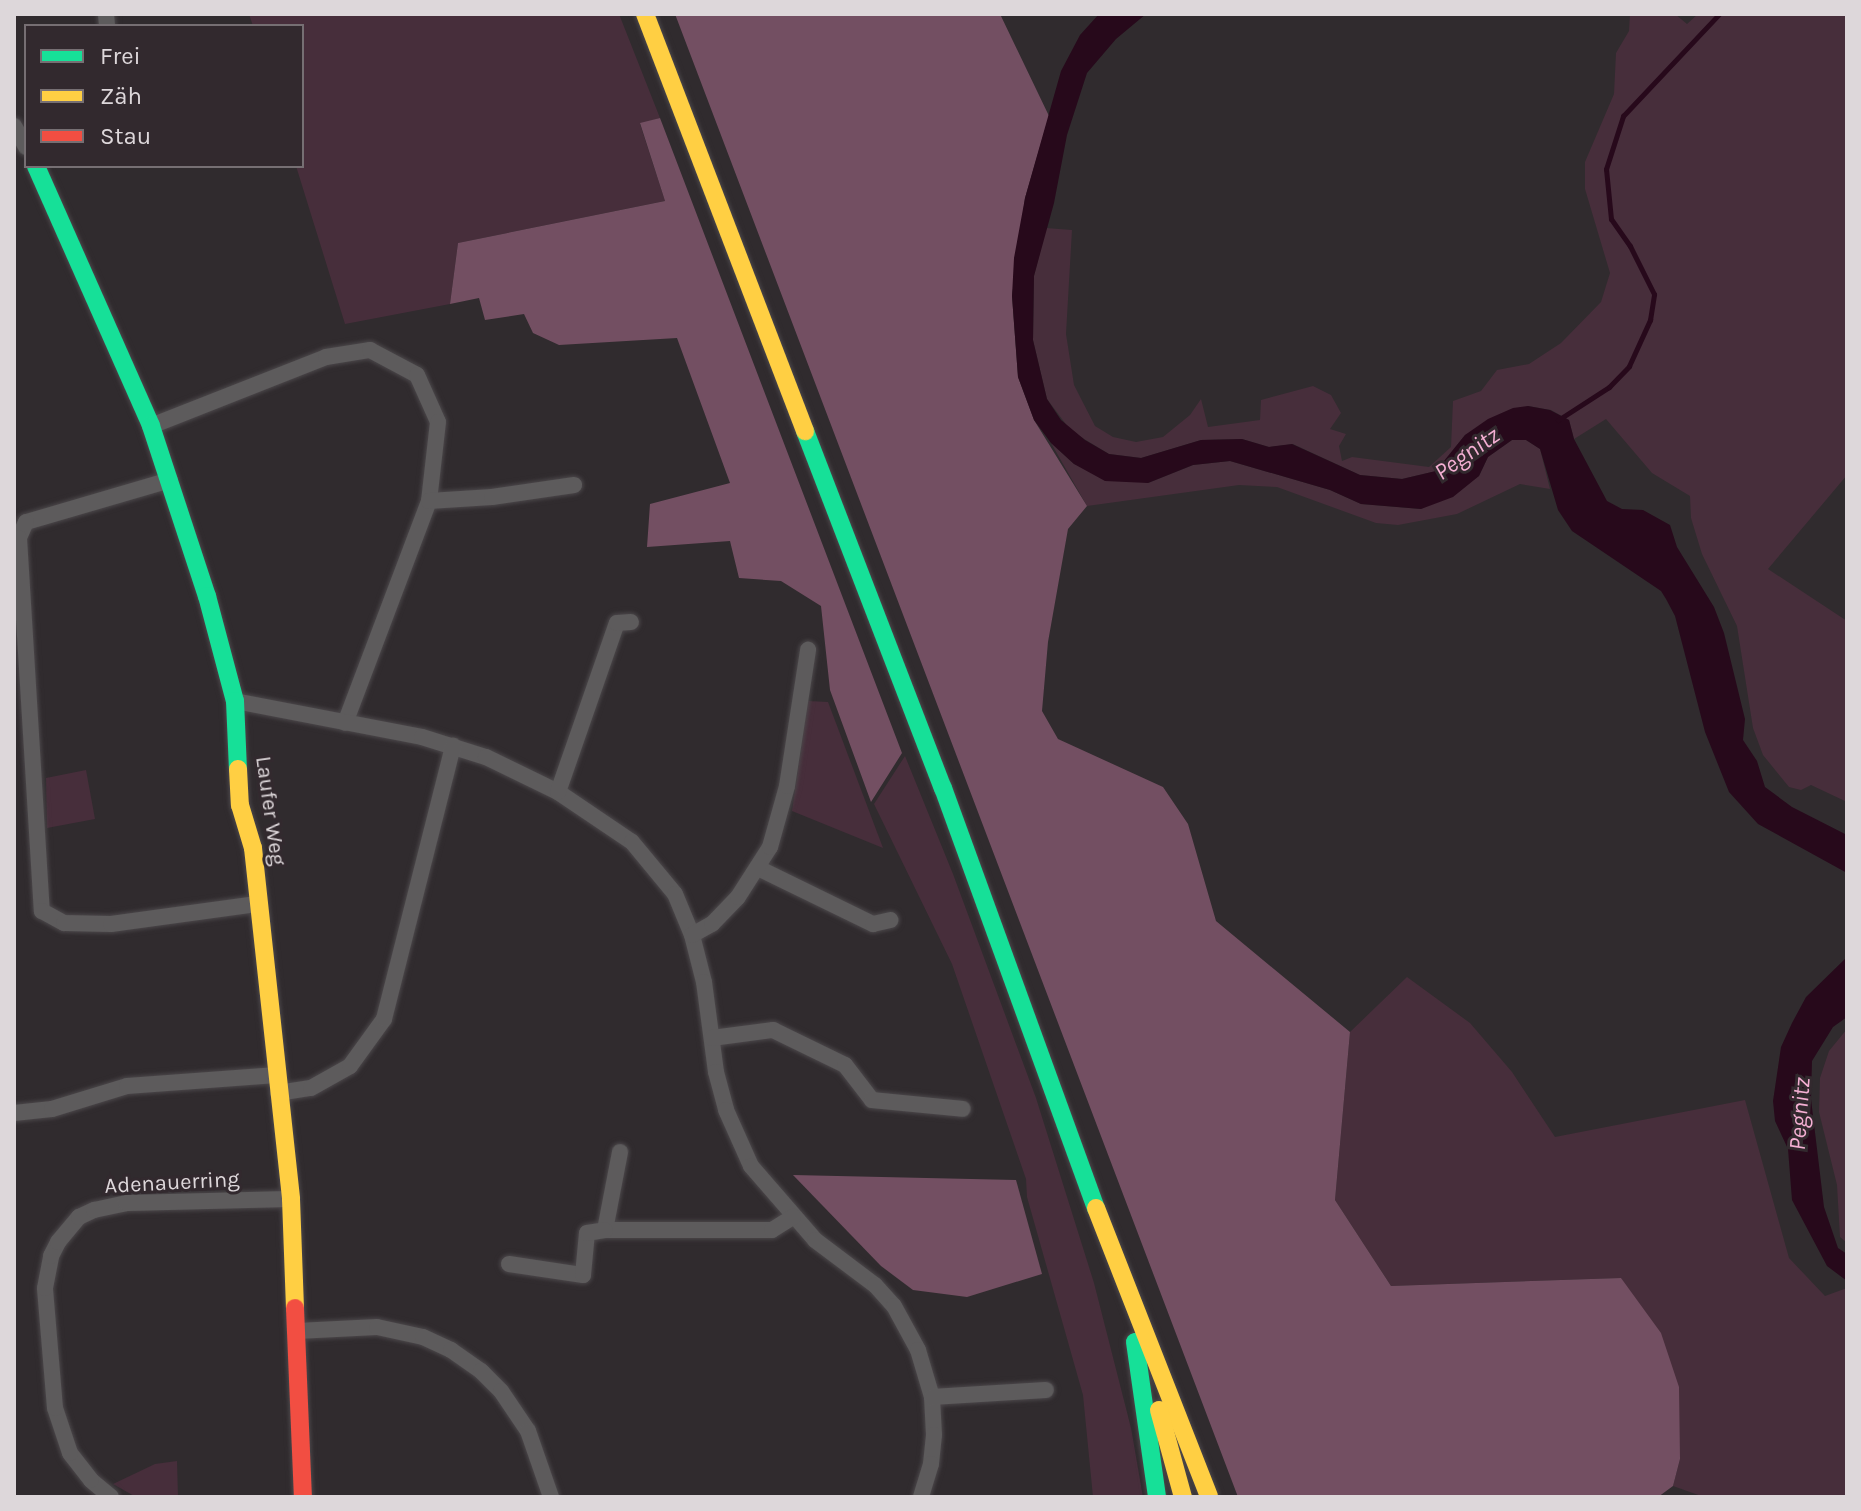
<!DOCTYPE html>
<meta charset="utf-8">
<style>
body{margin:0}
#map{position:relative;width:1861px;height:1511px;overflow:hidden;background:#302b2e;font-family:Karla,sans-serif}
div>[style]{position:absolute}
.green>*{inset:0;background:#472e3b}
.forest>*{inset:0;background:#734f62}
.water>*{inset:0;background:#27091b}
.stream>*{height:5px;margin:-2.5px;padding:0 2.5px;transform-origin:2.5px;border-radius:2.5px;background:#27091b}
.roads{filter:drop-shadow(0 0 2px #4b474a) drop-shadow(0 0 2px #4b474a)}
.street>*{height:16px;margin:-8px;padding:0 8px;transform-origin:8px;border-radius:8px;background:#5d5b5c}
.fast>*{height:18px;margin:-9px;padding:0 9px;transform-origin:9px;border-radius:9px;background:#16e098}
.slow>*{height:18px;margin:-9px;padding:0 9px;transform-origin:9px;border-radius:9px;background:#ffcf43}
.jam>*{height:18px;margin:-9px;padding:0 9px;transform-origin:9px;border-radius:9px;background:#f24e42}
span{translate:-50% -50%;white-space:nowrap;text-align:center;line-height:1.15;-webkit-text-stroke:6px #32292e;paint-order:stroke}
.street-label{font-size:22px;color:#ddd7da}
.water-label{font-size:24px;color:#f4afd3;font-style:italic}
.frame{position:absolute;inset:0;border:16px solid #ddd7da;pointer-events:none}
.legend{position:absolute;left:24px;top:24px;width:280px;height:144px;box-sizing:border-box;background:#32292e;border:2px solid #766f73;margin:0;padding:10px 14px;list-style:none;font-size:24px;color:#ddd7da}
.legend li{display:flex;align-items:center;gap:16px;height:40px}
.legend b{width:40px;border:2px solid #766f73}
</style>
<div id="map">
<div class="green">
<div style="clip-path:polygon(249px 14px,619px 14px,660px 118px,640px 124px,665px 201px,458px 243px,450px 304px,345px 324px,296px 166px,302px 166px,302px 26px,253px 26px)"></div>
<div style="clip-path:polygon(1630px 14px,1675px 14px,1687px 24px,1698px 14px,1847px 14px,1847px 475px,1768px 569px,1847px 621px,1847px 802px,1811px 785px,1801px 790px,1789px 787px,1763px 755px,1753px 728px,1737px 626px,1702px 554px,1691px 518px,1690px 496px,1652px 473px,1606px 419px,1574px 439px,1569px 420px,1551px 410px,1528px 406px,1465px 435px,1436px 471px,1402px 479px,1360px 475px,1293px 444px,1269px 447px,1242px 439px,1201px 440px,1141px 458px,1109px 454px,1071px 431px,1047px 399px,1033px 340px,1034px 276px,1046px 228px,1072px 230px,1066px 334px,1074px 385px,1095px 426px,1113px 437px,1136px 442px,1163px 437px,1190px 415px,1201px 399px,1208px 427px,1260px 420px,1261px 400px,1313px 386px,1331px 395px,1341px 413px,1330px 429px,1346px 434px,1339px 446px,1342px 461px,1352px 457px,1429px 467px,1451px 447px,1453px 401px,1481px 391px,1497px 370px,1529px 364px,1561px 343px,1601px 302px,1610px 273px,1585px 189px,1585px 162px,1614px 94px,1616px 53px,1629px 31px)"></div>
<div style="clip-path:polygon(1512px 440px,1526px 440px,1540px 449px,1550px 489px,1520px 484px,1457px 514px,1398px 525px,1376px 523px,1277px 487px,1239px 485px,1087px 506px,1051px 443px,1074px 464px,1148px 483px,1193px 465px,1230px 461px,1330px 490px,1361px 504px,1421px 509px,1479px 476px,1488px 457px)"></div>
<div style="clip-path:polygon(808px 701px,828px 702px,883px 848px,792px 811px)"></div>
<div style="clip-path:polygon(905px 756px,953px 874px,1036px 1098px,1094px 1283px,1131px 1428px,1143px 1497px,1093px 1497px,1083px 1395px,1027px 1197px,1026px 1179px,952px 964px,874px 804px)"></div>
<div style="clip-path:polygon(86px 770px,95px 819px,47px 828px,46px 778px)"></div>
<div style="clip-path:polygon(1407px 977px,1470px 1023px,1512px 1072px,1555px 1137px,1745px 1100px,1789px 1258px,1825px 1296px,1847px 1288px,1847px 1496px,1704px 1497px,1673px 1486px,1680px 1459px,1621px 1278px,1391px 1286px,1335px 1200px,1350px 1032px)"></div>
<div style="clip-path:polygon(1847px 1029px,1847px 1243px,1840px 1237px,1837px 1185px,1819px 1112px,1820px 1078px,1829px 1051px)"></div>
<div style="clip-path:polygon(177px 1461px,178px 1497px,136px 1497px,113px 1484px,155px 1464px)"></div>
</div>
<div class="forest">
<div style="clip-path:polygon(675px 14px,1000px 14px,1049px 116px,1025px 198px,1012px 296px,1018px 377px,1034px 420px,1087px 506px,1068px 529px,1048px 642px,1042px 711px,1058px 739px,1163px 787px,1188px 824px,1216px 921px,1350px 1032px,1335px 1200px,1391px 1286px,1621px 1278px,1661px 1333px,1679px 1387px,1680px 1459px,1673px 1486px,1658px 1497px,1238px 1497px)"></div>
<div style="clip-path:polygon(660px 118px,902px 753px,871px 802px,830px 690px,821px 606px,781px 581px,739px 578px,730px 541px,647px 547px,650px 504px,730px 483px,677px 338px,559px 345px,533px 333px,524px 314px,485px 320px,479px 298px,450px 304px,458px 243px,665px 201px,640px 123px)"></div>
<div style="clip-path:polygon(793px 1175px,1016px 1180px,1042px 1274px,967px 1297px,913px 1290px,881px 1266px)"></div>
</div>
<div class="water">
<div style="clip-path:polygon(1099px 14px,1146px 14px,1116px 39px,1087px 73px,1067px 135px,1054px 203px,1034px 276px,1033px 340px,1047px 399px,1061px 420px,1085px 440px,1109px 454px,1141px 458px,1201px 440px,1242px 439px,1269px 447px,1292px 444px,1360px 475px,1402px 479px,1436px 471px,1465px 435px,1488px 419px,1513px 408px,1528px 406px,1550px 410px,1569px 420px,1574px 439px,1607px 501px,1622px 509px,1643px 510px,1670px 525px,1677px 547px,1714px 607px,1724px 633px,1745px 719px,1743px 740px,1757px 761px,1765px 787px,1792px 807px,1847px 835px,1847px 873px,1758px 824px,1729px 792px,1705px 732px,1675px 616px,1666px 599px,1661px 591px,1572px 531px,1558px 510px,1540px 449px,1526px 440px,1512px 440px,1488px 457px,1479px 476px,1453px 497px,1421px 509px,1361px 504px,1330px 490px,1230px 461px,1193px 465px,1148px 483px,1105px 481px,1074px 464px,1051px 443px,1034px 420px,1018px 377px,1012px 296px,1014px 258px,1025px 198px,1061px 71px,1080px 35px)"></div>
<div style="clip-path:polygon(1847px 957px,1847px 1017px,1833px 1027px,1812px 1061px,1811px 1099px,1824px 1207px,1838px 1248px,1847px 1254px,1847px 1281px,1827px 1266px,1792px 1200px,1788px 1149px,1775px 1121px,1773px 1101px,1781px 1047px,1792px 1023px,1806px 997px)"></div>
</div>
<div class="stream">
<div style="left:1558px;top:420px;width:61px;rotate:-32.9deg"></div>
<div style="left:1609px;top:387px;width:29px;rotate:-46deg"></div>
<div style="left:1629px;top:366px;width:51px;rotate:-65.5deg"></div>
<div style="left:1650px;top:320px;width:26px;rotate:-81deg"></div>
<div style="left:1654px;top:294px;width:54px;rotate:-116.6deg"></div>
<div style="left:1630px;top:246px;width:33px;rotate:-125deg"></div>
<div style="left:1611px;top:219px;width:50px;rotate:-95.7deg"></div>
<div style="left:1606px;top:169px;width:56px;rotate:-72.2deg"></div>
<div style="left:1623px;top:116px;width:140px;rotate:-46.7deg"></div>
</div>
<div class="roads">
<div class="street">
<div style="left:106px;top:14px;width:12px;rotate:85deg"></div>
<div style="left:14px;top:126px;width:24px;rotate:60deg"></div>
<div style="left:151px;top:426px;width:188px;rotate:-21.5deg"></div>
<div style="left:326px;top:357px;width:45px;rotate:-9deg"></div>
<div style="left:370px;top:350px;width:53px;rotate:28deg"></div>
<div style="left:417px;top:375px;width:51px;rotate:65.9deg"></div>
<div style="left:438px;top:422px;width:80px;rotate:96.5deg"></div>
<div style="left:429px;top:501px;width:237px;rotate:110.7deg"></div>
<div style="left:170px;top:480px;width:150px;rotate:163.7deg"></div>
<div style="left:26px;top:522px;width:17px;rotate:114deg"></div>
<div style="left:19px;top:538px;width:374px;rotate:86.5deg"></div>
<div style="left:42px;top:911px;width:25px;rotate:29deg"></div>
<div style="left:64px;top:923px;width:47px;rotate:1.2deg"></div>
<div style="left:111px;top:924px;width:147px;rotate:-7.8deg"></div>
<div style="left:429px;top:501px;width:63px;rotate:-3.6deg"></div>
<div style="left:492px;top:497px;width:83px;rotate:-8.3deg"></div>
<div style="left:235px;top:701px;width:190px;rotate:10.9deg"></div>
<div style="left:422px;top:737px;width:67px;rotate:17.4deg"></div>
<div style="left:486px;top:757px;width:80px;rotate:25.9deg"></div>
<div style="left:558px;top:792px;width:89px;rotate:34deg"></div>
<div style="left:632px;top:842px;width:67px;rotate:50.4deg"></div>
<div style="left:675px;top:894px;width:44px;rotate:67.5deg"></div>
<div style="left:692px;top:935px;width:49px;rotate:75.7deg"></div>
<div style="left:704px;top:982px;width:91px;rotate:82.4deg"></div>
<div style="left:716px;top:1072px;width:39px;rotate:75deg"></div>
<div style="left:726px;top:1110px;width:61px;rotate:65.9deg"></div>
<div style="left:751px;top:1166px;width:98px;rotate:49.1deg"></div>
<div style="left:815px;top:1240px;width:75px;rotate:36.9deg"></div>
<div style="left:875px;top:1285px;width:28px;rotate:48deg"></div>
<div style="left:894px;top:1306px;width:50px;rotate:61.4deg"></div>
<div style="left:918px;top:1350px;width:49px;rotate:73.4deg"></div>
<div style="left:932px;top:1397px;width:38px;rotate:87deg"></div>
<div style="left:934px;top:1435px;width:29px;rotate:96deg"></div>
<div style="left:931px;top:1464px;width:34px;rotate:107deg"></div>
<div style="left:558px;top:792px;width:179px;rotate:-70.8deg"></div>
<div style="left:617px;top:623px;width:14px;rotate:-4deg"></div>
<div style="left:758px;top:868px;width:128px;rotate:26deg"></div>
<div style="left:873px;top:924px;width:18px;rotate:-13deg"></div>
<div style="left:692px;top:935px;width:23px;rotate:-29deg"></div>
<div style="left:712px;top:924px;width:37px;rotate:-46deg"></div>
<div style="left:738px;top:897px;width:59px;rotate:-57.4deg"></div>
<div style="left:770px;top:847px;width:63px;rotate:-74.4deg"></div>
<div style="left:787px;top:786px;width:138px;rotate:-81.2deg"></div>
<div style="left:712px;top:1038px;width:62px;rotate:-7.5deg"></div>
<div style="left:773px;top:1030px;width:80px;rotate:25.9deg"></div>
<div style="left:845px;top:1065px;width:44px;rotate:52.4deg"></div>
<div style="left:872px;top:1100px;width:91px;rotate:5.6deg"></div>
<div style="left:278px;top:1093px;width:33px;rotate:-9deg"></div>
<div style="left:311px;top:1088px;width:45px;rotate:-29.4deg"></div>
<div style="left:350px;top:1066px;width:58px;rotate:-54.1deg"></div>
<div style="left:384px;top:1019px;width:282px;rotate:-75.8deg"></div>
<div style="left:14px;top:1113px;width:38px;rotate:-6deg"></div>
<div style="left:52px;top:1109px;width:78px;rotate:-17deg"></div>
<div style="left:127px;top:1086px;width:150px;rotate:-4.2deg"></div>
<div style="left:620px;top:1152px;width:79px;rotate:100.9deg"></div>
<div style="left:605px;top:1230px;width:167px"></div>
<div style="left:772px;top:1230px;width:25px;rotate:-32deg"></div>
<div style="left:509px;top:1264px;width:75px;rotate:8.5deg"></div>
<div style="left:583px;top:1275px;width:42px;rotate:-84.6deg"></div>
<div style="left:587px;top:1233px;width:18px;rotate:-9deg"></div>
<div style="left:297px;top:1331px;width:80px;rotate:-2.9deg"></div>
<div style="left:377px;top:1327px;width:47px;rotate:12.3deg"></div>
<div style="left:423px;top:1337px;width:31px;rotate:25deg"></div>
<div style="left:451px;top:1350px;width:37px;rotate:35deg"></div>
<div style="left:481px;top:1371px;width:28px;rotate:45deg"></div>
<div style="left:501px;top:1391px;width:48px;rotate:56deg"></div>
<div style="left:528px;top:1431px;width:70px;rotate:70.8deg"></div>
<div style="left:932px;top:1397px;width:114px;rotate:-3.5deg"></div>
<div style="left:111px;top:1497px;width:26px;rotate:-140deg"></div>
<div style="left:91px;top:1480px;width:34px;rotate:-128deg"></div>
<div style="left:70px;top:1453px;width:47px;rotate:-108.4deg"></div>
<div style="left:55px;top:1408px;width:120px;rotate:-94.8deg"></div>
<div style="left:45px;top:1288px;width:33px;rotate:-79deg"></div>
<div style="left:51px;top:1256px;width:16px;rotate:-63deg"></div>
<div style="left:58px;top:1242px;width:33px;rotate:-50deg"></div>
<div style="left:79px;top:1217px;width:17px;rotate:-25deg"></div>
<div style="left:94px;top:1210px;width:33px;rotate:-12deg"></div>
<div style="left:126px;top:1203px;width:165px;rotate:-1.4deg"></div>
</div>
<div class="fast">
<div style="left:36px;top:166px;width:284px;rotate:66.1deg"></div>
<div style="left:151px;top:426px;width:179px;rotate:71.8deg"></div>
<div style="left:207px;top:596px;width:109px;rotate:75.1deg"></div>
<div style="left:235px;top:701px;width:68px;rotate:87.5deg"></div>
<div style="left:805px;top:431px;width:383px;rotate:68.9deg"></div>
<div style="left:943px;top:788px;width:447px;rotate:70deg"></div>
<div style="left:1135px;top:1342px;width:157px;rotate:81.9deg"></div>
</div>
<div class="slow">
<div style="left:645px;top:14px;width:447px;rotate:69deg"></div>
<div style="left:238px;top:769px;width:36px;rotate:87deg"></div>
<div style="left:240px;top:805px;width:45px;rotate:73.2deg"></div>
<div style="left:253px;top:848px;width:353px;rotate:83.8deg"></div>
<div style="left:291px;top:1199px;width:109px;rotate:87.9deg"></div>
<div style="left:1096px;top:1208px;width:310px;rotate:68.6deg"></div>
<div style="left:1159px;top:1410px;width:90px;rotate:74.6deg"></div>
</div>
<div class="jam">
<div style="left:295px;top:1308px;width:189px;rotate:87.6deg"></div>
</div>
</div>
<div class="street-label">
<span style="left:270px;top:811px;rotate:82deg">Laufer Weg</span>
<span style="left:172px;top:1183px;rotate:-3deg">Adenauerring</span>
</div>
<div class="water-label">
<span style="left:1467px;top:454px;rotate:-35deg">Pegnitz</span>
<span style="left:1800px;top:1114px;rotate:-86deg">Pegnitz</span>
</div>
<div class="frame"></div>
<ul class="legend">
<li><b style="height:10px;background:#16e098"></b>Frei</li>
<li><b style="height:10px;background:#ffcf43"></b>Zäh</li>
<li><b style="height:10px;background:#f24e42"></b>Stau</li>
</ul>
</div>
